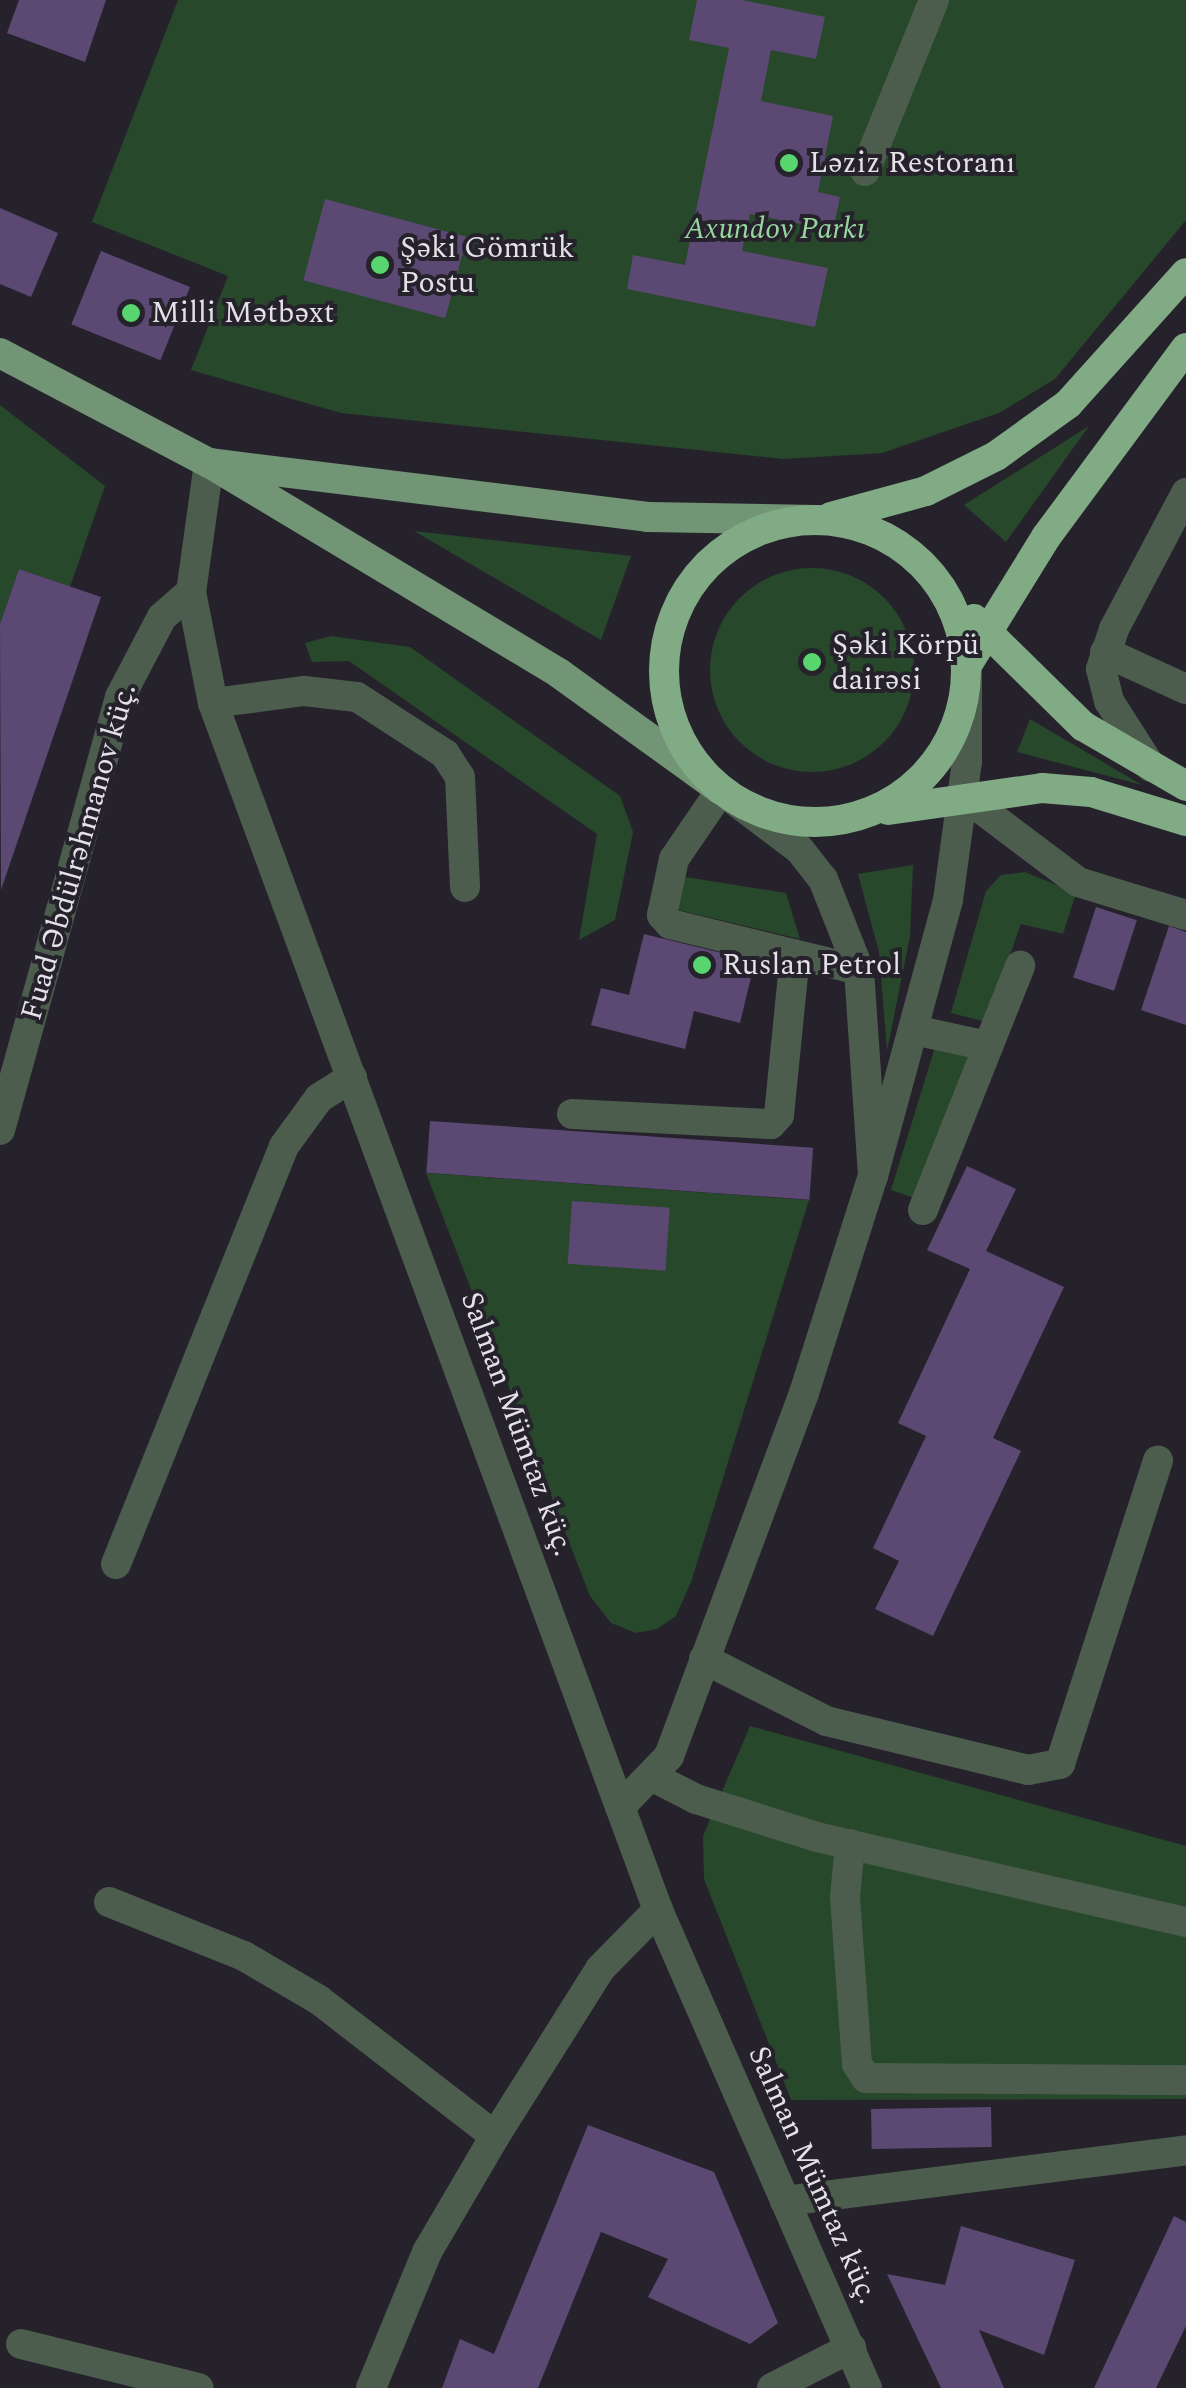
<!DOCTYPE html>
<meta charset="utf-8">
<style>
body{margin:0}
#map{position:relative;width:1186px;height:2388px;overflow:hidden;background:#26222c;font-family:Spectral,serif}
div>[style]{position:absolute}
.green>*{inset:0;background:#27482b}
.round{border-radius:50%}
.building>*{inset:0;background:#5b4873;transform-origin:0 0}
.minor>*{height:30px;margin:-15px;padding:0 15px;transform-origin:15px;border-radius:15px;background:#4c5d4d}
.major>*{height:30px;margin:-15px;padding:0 15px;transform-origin:15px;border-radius:15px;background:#729575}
.highway>*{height:30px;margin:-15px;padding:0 15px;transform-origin:15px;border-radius:15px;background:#81ab85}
.highway>.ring{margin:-15px;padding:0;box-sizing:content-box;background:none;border:30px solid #81ab85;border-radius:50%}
.dots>*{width:28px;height:28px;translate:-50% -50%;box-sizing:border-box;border:5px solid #26222c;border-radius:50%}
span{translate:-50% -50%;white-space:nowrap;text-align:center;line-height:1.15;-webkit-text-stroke:8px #26222c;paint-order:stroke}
.poi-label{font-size:30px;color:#e4e1e8}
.left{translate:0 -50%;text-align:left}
.park-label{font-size:30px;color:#97d79e;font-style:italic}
.street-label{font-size:30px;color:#e4e1e8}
</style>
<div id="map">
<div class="green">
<div style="clip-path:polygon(178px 0,1186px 0,1186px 220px,1055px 379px,999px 413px,882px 453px,784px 459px,341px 413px,191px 370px,228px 276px,92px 222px)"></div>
<div style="clip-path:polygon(0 405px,105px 486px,70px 587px,19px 569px,0 624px)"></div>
<div style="clip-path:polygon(1089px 426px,1006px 542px,964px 505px)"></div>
<div style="clip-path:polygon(414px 531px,631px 556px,601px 640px)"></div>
<div class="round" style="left:710px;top:568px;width:204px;height:204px"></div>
<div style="clip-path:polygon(331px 636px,410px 647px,620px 796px,633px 832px,615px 920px,579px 940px,597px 834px,349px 661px,312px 662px,305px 643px)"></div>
<div style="clip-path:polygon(1030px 719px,1142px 785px,1017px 752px)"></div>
<div style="clip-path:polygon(913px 865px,910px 936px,887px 1051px,879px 952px,858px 874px)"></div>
<div style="clip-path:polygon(1025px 872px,1076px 893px,1063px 934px,1021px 924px,986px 1022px,951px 1013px,986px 891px,1001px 875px)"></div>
<div style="clip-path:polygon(679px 876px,786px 893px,800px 939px,674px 909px)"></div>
<div style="clip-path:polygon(935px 1047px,973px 1054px,914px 1198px,891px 1190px)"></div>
<div style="clip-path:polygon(426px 1173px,809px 1200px,691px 1582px,676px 1616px,657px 1629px,636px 1633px,611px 1623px,590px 1596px)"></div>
<div style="clip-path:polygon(750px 1726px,1186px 1846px,1186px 2099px,791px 2100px,704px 1879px,703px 1836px)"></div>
</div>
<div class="building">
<div style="clip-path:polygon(19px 0,106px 0,85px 62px,7px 33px)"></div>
<div style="clip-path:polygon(697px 0,742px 0,825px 17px,816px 59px,771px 50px,761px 101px,833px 116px,818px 192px,840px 197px,833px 230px,750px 214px,742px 251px,828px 268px,815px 327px,627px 289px,633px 255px,685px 265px,729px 48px,689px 40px)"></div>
<div style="left:325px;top:199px;width:147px;height:84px;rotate:15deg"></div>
<div style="clip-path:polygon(0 208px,58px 233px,31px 297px,0 284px)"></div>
<div style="left:101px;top:251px;width:96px;height:79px;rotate:22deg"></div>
<div style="clip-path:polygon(19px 569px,101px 597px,1px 890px,0 624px)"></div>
<div style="left:1096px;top:907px;width:43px;height:74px;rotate:18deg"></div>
<div style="clip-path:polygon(1169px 926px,1186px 932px,1186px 1025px,1141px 1010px)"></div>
<div style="clip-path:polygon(644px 934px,755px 961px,740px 1023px,694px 1011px,685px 1049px,591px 1025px,601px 988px,629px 995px)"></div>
<div style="left:430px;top:1121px;width:384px;height:52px;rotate:4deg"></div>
<div style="clip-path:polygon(967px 1166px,1016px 1189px,986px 1251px,1064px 1287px,993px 1438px,1021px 1451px,933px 1636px,875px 1609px,899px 1561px,873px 1548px,926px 1436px,898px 1423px,970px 1269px,927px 1250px)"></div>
<div style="left:572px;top:1201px;width:98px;height:63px;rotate:4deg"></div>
<div style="left:991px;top:2107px;width:40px;height:120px;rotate:89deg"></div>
<div style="clip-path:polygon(588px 2125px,714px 2172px,778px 2323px,750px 2344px,648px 2297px,668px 2259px,601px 2232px,538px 2388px,442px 2388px,460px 2339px,494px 2354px)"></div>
<div style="clip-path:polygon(1174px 2216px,1186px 2222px,1186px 2326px,1156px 2388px,1094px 2388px)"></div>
<div style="clip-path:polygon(961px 2226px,1075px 2260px,1044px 2355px,979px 2330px,1004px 2388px,941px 2388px,887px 2274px,945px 2285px)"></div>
</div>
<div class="minor">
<div style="left:865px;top:171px;width:184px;rotate:-68deg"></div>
<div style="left:209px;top:463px;width:130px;rotate:97.9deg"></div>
<div style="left:191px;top:592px;width:113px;rotate:78.8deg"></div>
<div style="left:213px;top:703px;width:1286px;rotate:69.76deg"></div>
<div style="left:658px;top:1910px;width:522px;rotate:66.38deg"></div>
<div style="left:1105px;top:652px;width:89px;rotate:24.6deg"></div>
<div style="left:213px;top:703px;width:92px;rotate:-7.5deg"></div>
<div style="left:304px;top:691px;width:53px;rotate:6.5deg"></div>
<div style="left:357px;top:697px;width:105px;rotate:32.9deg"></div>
<div style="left:445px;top:754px;width:27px;rotate:57deg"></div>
<div style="left:460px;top:777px;width:110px;rotate:87.4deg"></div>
<div style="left:1151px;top:767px;width:78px;rotate:-122.5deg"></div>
<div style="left:1109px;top:701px;width:33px;rotate:-104deg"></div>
<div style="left:1101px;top:669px;width:42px;rotate:-72deg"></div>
<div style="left:1114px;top:629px;width:154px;rotate:-62.1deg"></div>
<div style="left:964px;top:796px;width:143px;rotate:37deg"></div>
<div style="left:1078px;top:882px;width:113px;rotate:17deg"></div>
<div style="left:859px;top:970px;width:195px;rotate:-166.3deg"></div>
<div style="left:670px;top:924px;width:12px;rotate:-132deg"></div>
<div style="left:662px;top:915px;width:57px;rotate:-77.9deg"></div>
<div style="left:674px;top:859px;width:83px;rotate:-55.7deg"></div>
<div style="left:721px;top:790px;width:99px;rotate:37.2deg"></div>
<div style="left:800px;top:850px;width:37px;rotate:52deg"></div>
<div style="left:823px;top:879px;width:98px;rotate:68.4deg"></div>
<div style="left:859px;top:970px;width:206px;rotate:86.1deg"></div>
<div style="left:873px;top:1176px;width:286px;rotate:-74.8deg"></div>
<div style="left:948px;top:900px;width:139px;rotate:-82.2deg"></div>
<div style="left:967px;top:762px;width:97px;rotate:-90deg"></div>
<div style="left:914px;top:1030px;width:76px;rotate:12.2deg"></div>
<div style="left:572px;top:1114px;width:199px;rotate:2.9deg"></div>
<div style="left:771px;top:1124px;width:12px;rotate:-48deg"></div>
<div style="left:779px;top:1115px;width:161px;rotate:-84.3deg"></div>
<div style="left:0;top:1130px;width:449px;rotate:-74.5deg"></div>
<div style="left:120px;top:697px;width:90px;rotate:-62.3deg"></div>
<div style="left:162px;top:617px;width:38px;rotate:-41deg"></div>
<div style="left:923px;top:1210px;width:263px;rotate:-68.3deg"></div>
<div style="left:116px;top:1564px;width:450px;rotate:-68.1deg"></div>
<div style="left:284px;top:1146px;width:59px;rotate:-53.9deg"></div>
<div style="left:319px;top:1098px;width:39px;rotate:-32deg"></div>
<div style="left:704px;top:1659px;width:137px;rotate:26.9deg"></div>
<div style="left:826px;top:1721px;width:208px;rotate:13.6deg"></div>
<div style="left:1028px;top:1770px;width:33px;rotate:-11deg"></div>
<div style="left:1060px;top:1764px;width:319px;rotate:-72.1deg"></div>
<div style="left:655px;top:1778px;width:46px;rotate:27.1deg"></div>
<div style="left:696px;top:1799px;width:127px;rotate:17.4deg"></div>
<div style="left:817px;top:1837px;width:379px;rotate:13deg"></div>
<div style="left:620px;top:1807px;width:71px;rotate:-46.1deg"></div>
<div style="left:669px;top:1756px;width:387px;rotate:-69.6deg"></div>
<div style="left:804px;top:1393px;width:228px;rotate:-72.4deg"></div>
<div style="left:850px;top:1844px;width:53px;rotate:95.4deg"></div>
<div style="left:845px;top:1897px;width:167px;rotate:85.9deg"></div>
<div style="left:857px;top:2064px;width:17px;rotate:57deg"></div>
<div style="left:866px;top:2078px;width:320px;rotate:0.4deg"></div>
<div style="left:109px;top:1902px;width:145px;rotate:21.8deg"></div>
<div style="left:244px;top:1956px;width:87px;rotate:30.4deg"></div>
<div style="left:319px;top:2000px;width:222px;rotate:37.7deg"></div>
<div style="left:785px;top:2201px;width:404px;rotate:-7.2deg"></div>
<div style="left:21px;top:2344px;width:183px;rotate:13.9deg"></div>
<div style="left:371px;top:2388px;width:147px;rotate:-67.6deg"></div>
<div style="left:427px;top:2252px;width:134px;rotate:-59.6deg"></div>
<div style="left:495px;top:2136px;width:197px;rotate:-57.8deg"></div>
<div style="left:600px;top:1969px;width:83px;rotate:-45.5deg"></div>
<div style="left:772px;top:2388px;width:89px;rotate:-26.9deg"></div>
</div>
<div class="major">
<div style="left:0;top:353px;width:236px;rotate:27.8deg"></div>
<div style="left:721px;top:790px;width:200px;rotate:-144.2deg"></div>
<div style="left:559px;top:673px;width:408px;rotate:-149deg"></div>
<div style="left:209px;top:463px;width:442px;rotate:7deg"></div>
<div style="left:648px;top:517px;width:168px;rotate:1deg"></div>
</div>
<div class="highway">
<div style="left:831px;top:517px;width:98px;rotate:-15.3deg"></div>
<div style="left:926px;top:491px;width:78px;rotate:-26.6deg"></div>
<div style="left:996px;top:456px;width:89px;rotate:-35.8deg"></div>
<div style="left:1068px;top:404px;width:176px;rotate:-48deg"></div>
<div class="ring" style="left:664px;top:520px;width:272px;height:272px"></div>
<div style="left:974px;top:619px;width:153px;rotate:44.5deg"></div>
<div style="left:1083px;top:726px;width:119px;rotate:30.2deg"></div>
<div style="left:967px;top:665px;width:150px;rotate:-58.3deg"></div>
<div style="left:1046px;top:537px;width:235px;rotate:-53.5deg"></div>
<div style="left:888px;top:810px;width:156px;rotate:-8.1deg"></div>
<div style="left:1042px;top:788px;width:49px;rotate:4.7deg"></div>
<div style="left:1091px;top:792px;width:99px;rotate:17deg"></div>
</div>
<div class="dots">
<div style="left:789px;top:163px;background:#58d56f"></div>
<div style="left:380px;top:265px;background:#58d56f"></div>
<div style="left:131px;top:313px;background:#58d56f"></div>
<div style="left:812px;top:662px;background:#58d56f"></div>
<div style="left:702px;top:965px;background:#58d56f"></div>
</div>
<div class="poi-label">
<span class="left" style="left:809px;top:163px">Ləziz Restoranı</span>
<span class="left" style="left:400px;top:265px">Şəki Gömrük<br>Postu</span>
<span class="left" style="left:151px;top:313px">Milli Mətbəxt</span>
<span class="left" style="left:832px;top:662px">Şəki Körpü<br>dairəsi</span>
<span class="left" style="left:722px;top:965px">Ruslan Petrol</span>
</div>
<div class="park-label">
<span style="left:775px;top:229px">Axundov Parkı</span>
</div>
<div class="street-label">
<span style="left:79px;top:852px;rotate:-74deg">Fuad Əbdülrəhmanov küç.</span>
<span style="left:517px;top:1424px;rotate:70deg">Salman Mümtaz küç.</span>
<span style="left:813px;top:2175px;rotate:66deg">Salman Mümtaz küç.</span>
</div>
</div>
